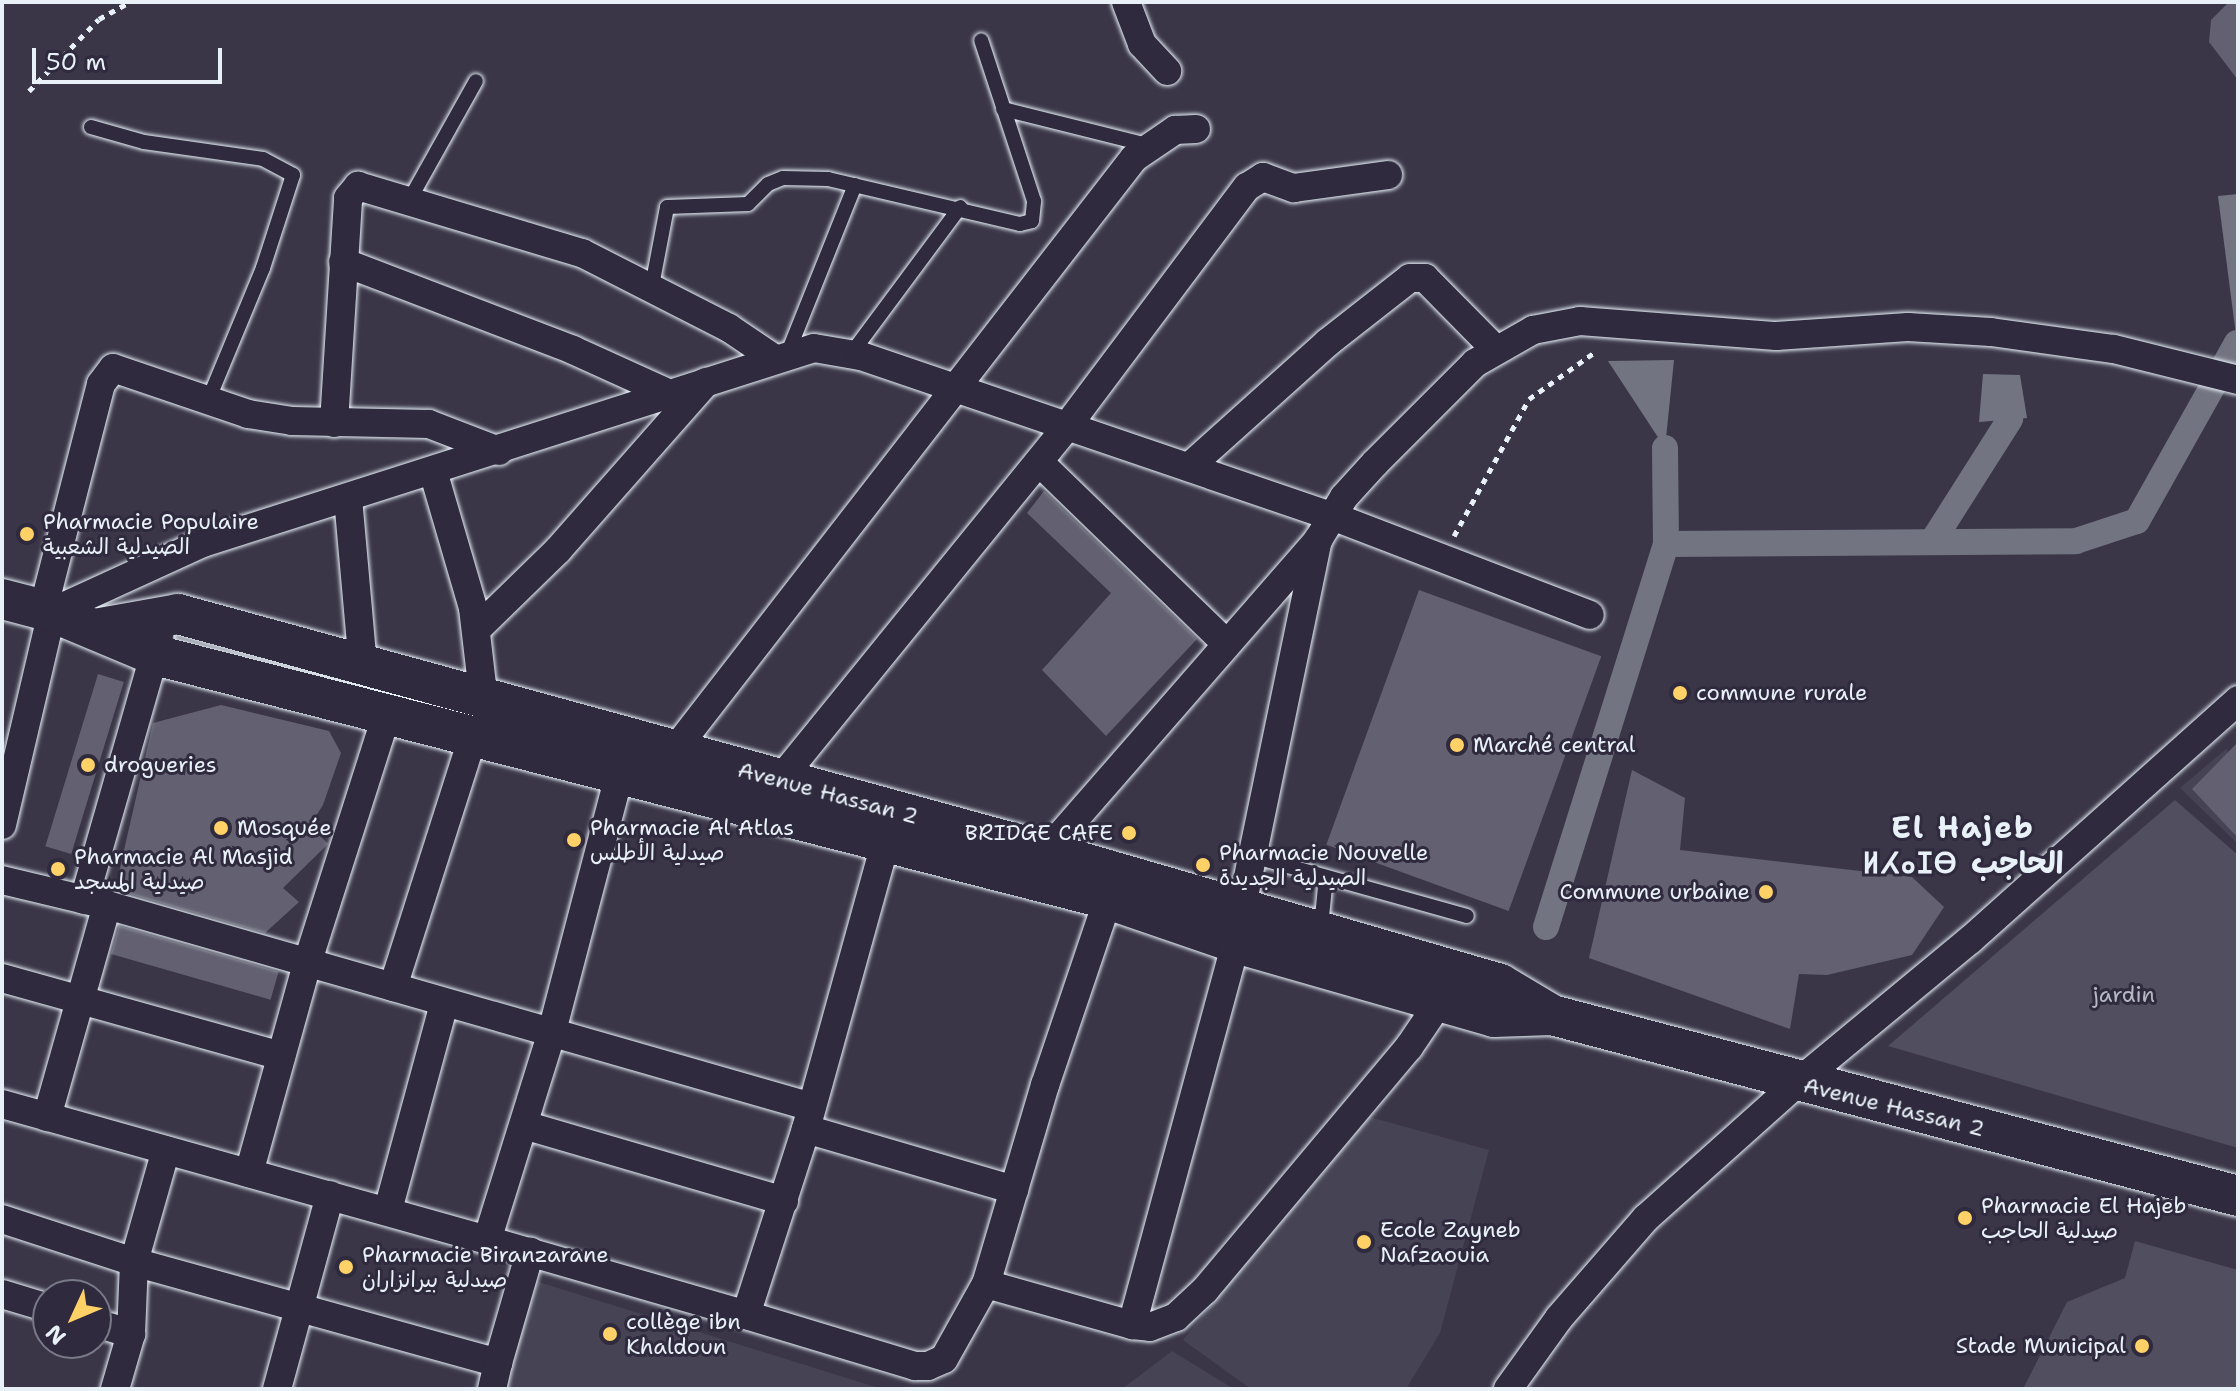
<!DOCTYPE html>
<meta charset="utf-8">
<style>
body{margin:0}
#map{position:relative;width:2240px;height:1391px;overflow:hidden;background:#3a3648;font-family:"Shantell Sans","Playpen Sans Arabic","Noto Sans Tifinagh",sans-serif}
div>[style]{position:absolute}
.built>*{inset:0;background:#464354}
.green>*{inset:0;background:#504e5f}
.water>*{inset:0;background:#737482}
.canal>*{height:26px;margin:-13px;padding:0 13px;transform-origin:13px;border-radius:13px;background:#737482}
.building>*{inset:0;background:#636171;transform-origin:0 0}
.path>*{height:5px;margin-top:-2.5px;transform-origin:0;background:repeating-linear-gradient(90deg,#e8f1f8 0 6px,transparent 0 12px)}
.roads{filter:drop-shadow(0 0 2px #e8f1f8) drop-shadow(0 0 2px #e8f1f8)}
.service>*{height:14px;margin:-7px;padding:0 7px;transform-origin:7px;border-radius:7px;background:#2f2a3d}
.minor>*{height:28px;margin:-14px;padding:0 14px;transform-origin:14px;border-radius:14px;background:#2f2a3d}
.secondary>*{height:40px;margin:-20px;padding:0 20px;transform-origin:20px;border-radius:20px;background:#2f2a3d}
.dots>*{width:22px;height:22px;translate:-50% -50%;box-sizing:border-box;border:4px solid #2f2a3d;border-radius:50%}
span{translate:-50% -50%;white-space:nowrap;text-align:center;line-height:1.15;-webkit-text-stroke:6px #2f2a3d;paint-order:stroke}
.poi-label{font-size:22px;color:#e8f1f8}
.left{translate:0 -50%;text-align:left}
.right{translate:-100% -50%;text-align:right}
.street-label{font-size:22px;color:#e8f1f8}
.park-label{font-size:22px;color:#b3b8c2}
.district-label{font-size:30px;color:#e8f1f8;font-weight:700;letter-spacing:2px}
.frame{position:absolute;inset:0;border:4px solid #e8f1f8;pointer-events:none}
.north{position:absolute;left:32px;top:1279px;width:80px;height:80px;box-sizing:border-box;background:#2f2a3d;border:2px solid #797a88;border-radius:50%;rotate:226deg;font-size:22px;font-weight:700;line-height:32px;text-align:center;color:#e8f1f8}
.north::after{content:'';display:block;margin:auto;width:28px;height:36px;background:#ffd166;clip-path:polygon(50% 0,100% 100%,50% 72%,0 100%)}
.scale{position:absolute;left:32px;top:48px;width:190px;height:36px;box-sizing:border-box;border:4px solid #e8f1f8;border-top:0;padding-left:10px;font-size:24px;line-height:28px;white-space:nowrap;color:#e8f1f8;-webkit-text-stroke:6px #2f2a3d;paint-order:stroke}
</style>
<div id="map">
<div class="built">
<div style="clip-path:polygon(2226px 749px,2238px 762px,2238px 844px,2180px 788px)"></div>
<div style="clip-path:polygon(1366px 1116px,1489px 1150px,1440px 1333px,1406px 1389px,1251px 1389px,1183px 1340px)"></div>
<div style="clip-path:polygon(529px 1279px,882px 1389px,501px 1389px)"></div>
<div style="clip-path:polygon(1172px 1351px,1234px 1389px,1122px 1389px)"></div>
</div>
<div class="green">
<div style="clip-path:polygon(2175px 800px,2238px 855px,2238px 1148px,1888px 1046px)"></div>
<div style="clip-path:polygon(2135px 1241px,2238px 1270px,2238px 1389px,2023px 1389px,2067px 1302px,2125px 1278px)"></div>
</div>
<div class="water">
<div style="clip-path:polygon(2238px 194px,2238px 343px,2237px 343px,2218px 196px)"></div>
<div style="clip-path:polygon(1674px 360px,1665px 448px,1608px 361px)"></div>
<div style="clip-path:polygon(1983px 374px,2020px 375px,2027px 418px,1979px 422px)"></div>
</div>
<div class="canal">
<div style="left:1932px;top:542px;width:146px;rotate:-57.6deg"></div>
<div style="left:1666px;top:544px;width:410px;rotate:-0.4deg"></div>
<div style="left:2076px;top:541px;width:64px;rotate:-18.2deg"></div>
<div style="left:2137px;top:521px;width:204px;rotate:-60.7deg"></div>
<div style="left:1546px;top:927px;width:401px;rotate:-72.6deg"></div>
<div style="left:1666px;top:544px;width:96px;rotate:-90.6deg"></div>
</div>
<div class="building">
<div style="clip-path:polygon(2229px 2px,2238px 2px,2238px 80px,2209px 42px,2211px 20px)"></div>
<div style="clip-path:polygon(1044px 491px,1197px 639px,1106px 736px,1042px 670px,1111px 593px,1027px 513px)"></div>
<div style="left:1419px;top:590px;width:194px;height:271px;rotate:20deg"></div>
<div style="left:98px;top:674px;width:27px;height:180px;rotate:17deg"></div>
<div style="clip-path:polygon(221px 705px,329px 731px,341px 753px,323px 805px,310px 825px,328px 844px,283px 888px,299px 902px,265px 933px,123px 892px,125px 884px,117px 881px,153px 723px)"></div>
<div style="clip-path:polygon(2238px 742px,2238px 838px,2192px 789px)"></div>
<div style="clip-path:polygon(1632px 770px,1685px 798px,1680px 850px,1912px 877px,1944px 907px,1912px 955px,1827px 975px,1799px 974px,1790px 1029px,1589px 958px)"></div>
<div style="left:119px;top:926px;width:166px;height:29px;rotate:16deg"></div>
</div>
<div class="path">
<div style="left:29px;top:91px;width:100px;rotate:-45.8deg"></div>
<div style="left:99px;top:19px;width:35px;rotate:-29deg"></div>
<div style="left:1454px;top:536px;width:156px;rotate:-61.3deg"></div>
<div style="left:1529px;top:399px;width:81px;rotate:-35.5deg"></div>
</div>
<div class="roads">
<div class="service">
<div style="left:1003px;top:109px;width:148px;rotate:14deg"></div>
<div style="left:91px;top:127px;width:55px;rotate:15.8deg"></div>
<div style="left:144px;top:142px;width:120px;rotate:8.1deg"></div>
<div style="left:263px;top:159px;width:34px;rotate:28deg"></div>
<div style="left:293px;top:175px;width:98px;rotate:107.9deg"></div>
<div style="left:263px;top:268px;width:146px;rotate:112.5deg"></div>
<div style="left:410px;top:199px;width:135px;rotate:-60.8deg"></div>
<div style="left:652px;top:286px;width:80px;rotate:-79.2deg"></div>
<div style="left:667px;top:207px;width:81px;rotate:-2.1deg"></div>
<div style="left:748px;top:204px;width:28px;rotate:-45deg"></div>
<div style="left:768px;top:184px;width:16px;rotate:-22deg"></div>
<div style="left:783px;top:178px;width:45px;rotate:1.3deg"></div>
<div style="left:828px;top:179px;width:197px;rotate:13.2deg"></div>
<div style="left:1020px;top:224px;width:12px;rotate:-14deg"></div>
<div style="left:1032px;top:221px;width:20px;rotate:-84deg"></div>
<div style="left:1034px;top:201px;width:169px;rotate:-108.2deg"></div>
<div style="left:851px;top:354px;width:183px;rotate:-53.4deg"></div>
<div style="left:787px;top:355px;width:183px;rotate:-68.2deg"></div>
<div style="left:1252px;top:856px;width:223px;rotate:15.6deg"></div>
<div style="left:1321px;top:927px;width:50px;rotate:-84.3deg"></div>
</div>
<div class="minor">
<div style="left:1126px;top:2px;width:45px;rotate:69.1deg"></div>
<div style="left:1142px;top:44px;width:37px;rotate:47deg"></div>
<div style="left:343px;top:262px;width:246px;rotate:20.9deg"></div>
<div style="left:573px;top:350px;width:107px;rotate:24.4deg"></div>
<div style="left:334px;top:423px;width:225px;rotate:-86.4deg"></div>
<div style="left:348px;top:198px;width:16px;rotate:-50deg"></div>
<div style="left:358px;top:186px;width:234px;rotate:16.7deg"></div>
<div style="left:582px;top:253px;width:165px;rotate:27deg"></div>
<div style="left:729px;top:328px;width:55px;rotate:34deg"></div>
<div style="left:1039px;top:462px;width:257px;rotate:44.1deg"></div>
<div style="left:1189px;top:467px;width:186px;rotate:-41.9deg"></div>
<div style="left:1327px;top:343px;width:105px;rotate:-38.1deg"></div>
<div style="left:1410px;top:278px;width:15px"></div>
<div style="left:1425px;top:278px;width:100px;rotate:45.4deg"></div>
<div style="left:433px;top:471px;width:143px;rotate:73.7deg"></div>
<div style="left:473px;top:608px;width:94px;rotate:83.3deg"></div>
<div style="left:348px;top:498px;width:169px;rotate:84.9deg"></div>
<div style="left:43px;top:610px;width:233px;rotate:-75.6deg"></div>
<div style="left:101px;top:384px;width:20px;rotate:-53deg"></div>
<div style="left:113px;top:368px;width:143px;rotate:18.8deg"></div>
<div style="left:248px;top:414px;width:45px;rotate:9deg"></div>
<div style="left:292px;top:421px;width:137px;rotate:1.3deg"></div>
<div style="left:429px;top:424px;width:75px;rotate:21.1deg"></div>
<div style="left:476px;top:630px;width:115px;rotate:-44.3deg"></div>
<div style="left:558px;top:550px;width:224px;rotate:-48.6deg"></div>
<div style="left:674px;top:751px;width:750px;rotate:-52.2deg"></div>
<div style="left:1134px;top:158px;width:50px;rotate:-34.3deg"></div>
<div style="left:1175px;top:130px;width:21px;rotate:-3deg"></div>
<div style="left:620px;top:772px;width:272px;rotate:104.7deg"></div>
<div style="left:551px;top:1035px;width:215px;rotate:107.3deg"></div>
<div style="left:487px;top:1240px;width:270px;rotate:16.1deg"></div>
<div style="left:779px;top:781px;width:454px;rotate:-50.9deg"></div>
<div style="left:1065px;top:429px;width:303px;rotate:-53.1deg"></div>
<div style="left:1247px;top:187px;width:19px;rotate:-32deg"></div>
<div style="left:1263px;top:177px;width:33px;rotate:20deg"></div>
<div style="left:1294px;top:188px;width:95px;rotate:-7.9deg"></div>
<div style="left:2px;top:825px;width:219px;rotate:-76.8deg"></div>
<div style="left:52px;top:612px;width:166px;rotate:-24.6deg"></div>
<div style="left:203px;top:543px;width:641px;rotate:-17.7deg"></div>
<div style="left:814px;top:348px;width:48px;rotate:9.7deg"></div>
<div style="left:861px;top:356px;width:497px;rotate:18.8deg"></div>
<div style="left:1332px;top:516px;width:276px;rotate:21deg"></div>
<div style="left:885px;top:844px;width:296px;rotate:105.5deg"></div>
<div style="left:806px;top:1129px;width:195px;rotate:107.9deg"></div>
<div style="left:746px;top:1315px;width:177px;rotate:16.8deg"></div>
<div style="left:915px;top:1366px;width:13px"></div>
<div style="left:928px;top:1366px;width:17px;rotate:-24deg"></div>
<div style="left:944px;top:1359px;width:86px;rotate:-60.8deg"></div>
<div style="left:1046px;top:852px;width:414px;rotate:-48.9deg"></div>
<div style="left:1318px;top:540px;width:50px;rotate:-58.8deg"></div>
<div style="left:1344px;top:497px;width:46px;rotate:-47.6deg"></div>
<div style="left:1375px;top:463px;width:141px;rotate:-45deg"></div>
<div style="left:1475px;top:363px;width:67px;rotate:-29.6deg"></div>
<div style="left:1533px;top:330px;width:48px;rotate:-10.8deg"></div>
<div style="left:1580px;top:321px;width:197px;rotate:4.4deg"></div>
<div style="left:1776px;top:336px;width:132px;rotate:-3.9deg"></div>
<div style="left:1908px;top:327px;width:83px;rotate:3.4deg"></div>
<div style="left:1991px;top:332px;width:124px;rotate:7.9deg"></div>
<div style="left:2114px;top:349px;width:128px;rotate:14deg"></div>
<div style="left:2px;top:880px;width:108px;rotate:13.4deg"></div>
<div style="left:107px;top:905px;width:733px;rotate:15.99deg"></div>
<div style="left:1108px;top:899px;width:196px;rotate:108.7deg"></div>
<div style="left:1045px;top:1085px;width:208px;rotate:106.5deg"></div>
<div style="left:986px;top:1284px;width:152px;rotate:15.7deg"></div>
<div style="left:1132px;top:1325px;width:18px;rotate:6deg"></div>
<div style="left:1150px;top:1327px;width:28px;rotate:-21deg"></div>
<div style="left:1176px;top:1317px;width:40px;rotate:-43deg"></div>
<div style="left:1205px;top:1290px;width:317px;rotate:-50deg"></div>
<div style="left:1409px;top:1047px;width:55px;rotate:-56deg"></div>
<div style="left:84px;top:900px;width:273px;rotate:-74deg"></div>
<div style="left:1241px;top:911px;width:379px;rotate:-78.3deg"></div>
<div style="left:2px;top:978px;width:290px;rotate:15.6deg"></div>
<div style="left:393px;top:987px;width:263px;rotate:-72.3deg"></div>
<div style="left:2px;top:1104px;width:504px;rotate:15.66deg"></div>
<div style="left:47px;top:1117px;width:220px;rotate:-74.2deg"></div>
<div style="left:524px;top:1125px;width:271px;rotate:16.3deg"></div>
<div style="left:806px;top:1129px;width:217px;rotate:16.3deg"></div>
<div style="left:249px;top:1173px;width:217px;rotate:-74.5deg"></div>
<div style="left:307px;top:964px;width:259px;rotate:-72.3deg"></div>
<div style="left:388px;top:1210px;width:213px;rotate:-74.8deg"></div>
<div style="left:2px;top:1219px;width:139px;rotate:18deg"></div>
<div style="left:134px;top:1262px;width:378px;rotate:15.5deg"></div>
<div style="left:498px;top:1363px;width:27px;rotate:103deg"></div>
<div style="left:2px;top:1294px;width:48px;rotate:16.9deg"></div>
<div style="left:96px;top:1323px;width:37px;rotate:17deg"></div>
<div style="left:1132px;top:1325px;width:396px;rotate:-74.8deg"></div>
<div style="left:498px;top:1363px;width:116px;rotate:-73.9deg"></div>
<div style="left:115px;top:1389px;width:57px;rotate:-73.8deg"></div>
<div style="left:131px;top:1334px;width:72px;rotate:-87.6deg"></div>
<div style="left:134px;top:1262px;width:116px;rotate:-74.1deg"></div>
<div style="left:277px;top:1389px;width:201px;rotate:-74.7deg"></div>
<div style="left:1508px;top:1389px;width:87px;rotate:-54.3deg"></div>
<div style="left:1559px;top:1318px;width:133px;rotate:-49deg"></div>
<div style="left:1646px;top:1218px;width:203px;rotate:-41.8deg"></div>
<div style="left:1797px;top:1083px;width:224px;rotate:-39.6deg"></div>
<div style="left:1970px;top:940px;width:360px;rotate:-41.8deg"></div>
</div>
<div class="secondary">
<div style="left:2px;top:599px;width:52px;rotate:14.6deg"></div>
<div style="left:52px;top:612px;width:112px;rotate:22.7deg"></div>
<div style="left:155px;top:655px;width:984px;rotate:14.36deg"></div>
<div style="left:1108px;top:899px;width:135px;rotate:19deg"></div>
<div style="left:1236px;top:943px;width:268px;rotate:16deg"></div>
<div style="left:1494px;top:1017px;width:58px;rotate:-2deg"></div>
<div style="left:95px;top:629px;width:84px;rotate:-10.2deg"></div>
<div style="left:178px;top:614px;width:900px;rotate:15.33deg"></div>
<div style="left:1046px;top:852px;width:473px;rotate:16.2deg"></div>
<div style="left:1500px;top:984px;width:61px;rotate:30.8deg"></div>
<div style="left:1552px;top:1015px;width:709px;rotate:14.78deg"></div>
</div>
</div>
<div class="dots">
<div style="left:27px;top:534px;background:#ffd166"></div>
<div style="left:1680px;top:693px;background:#ffd166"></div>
<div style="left:1457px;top:745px;background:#ffd166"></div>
<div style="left:88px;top:765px;background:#ffd166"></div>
<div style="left:221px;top:828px;background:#ffd166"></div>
<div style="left:1129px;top:833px;background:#ffd166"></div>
<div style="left:574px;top:840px;background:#ffd166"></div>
<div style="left:1203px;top:865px;background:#ffd166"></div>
<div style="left:58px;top:869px;background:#ffd166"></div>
<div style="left:1766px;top:892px;background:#ffd166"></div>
<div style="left:1965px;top:1218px;background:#ffd166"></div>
<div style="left:1364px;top:1242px;background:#ffd166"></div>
<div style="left:346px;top:1267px;background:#ffd166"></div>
<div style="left:610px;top:1334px;background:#ffd166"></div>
<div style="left:2142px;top:1346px;background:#ffd166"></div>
</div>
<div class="poi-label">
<span class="left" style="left:43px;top:534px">Pharmacie Populaire<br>الصيدلية الشعبية</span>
<span class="left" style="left:1696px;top:693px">commune rurale</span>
<span class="left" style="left:1473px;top:745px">Marché central</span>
<span class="left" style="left:104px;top:765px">drogueries</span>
<span class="left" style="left:590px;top:840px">Pharmacie Al Atlas<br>صيدلية الأطلس</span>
<span class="left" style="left:237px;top:828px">Mosquée</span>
<span class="right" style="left:1113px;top:833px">BRIDGE CAFE</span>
<span class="left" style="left:1219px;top:865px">Pharmacie Nouvelle<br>الصيدلية الجديدة</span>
<span class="left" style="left:74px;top:869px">Pharmacie Al Masjid<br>صيدلية المسجد</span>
<span class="right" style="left:1750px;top:892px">Commune urbaine</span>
<span class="left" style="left:1981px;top:1218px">Pharmacie El Hajeb<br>صيدلية الحاجب</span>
<span class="left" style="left:1380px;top:1242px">Ecole Zayneb<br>Nafzaouia</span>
<span class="left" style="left:362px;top:1267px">Pharmacie Biranzarane<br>صيدلية بيرانزاران</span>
<span class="left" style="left:626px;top:1334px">collège ibn<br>Khaldoun</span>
<span class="right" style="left:2126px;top:1346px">Stade Municipal</span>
</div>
<div class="street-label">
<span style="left:828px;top:793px;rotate:15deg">Avenue Hassan 2</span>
<span style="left:1894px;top:1107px;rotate:14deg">Avenue Hassan 2</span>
</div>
<div class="park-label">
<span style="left:2124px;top:995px">jardin</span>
</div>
<div class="district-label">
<span style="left:1963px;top:845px">El Hajeb<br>ⵍⵃⴰⵊⴱ الحاجب</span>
</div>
<div class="frame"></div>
<div class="north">N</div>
<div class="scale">50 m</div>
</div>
